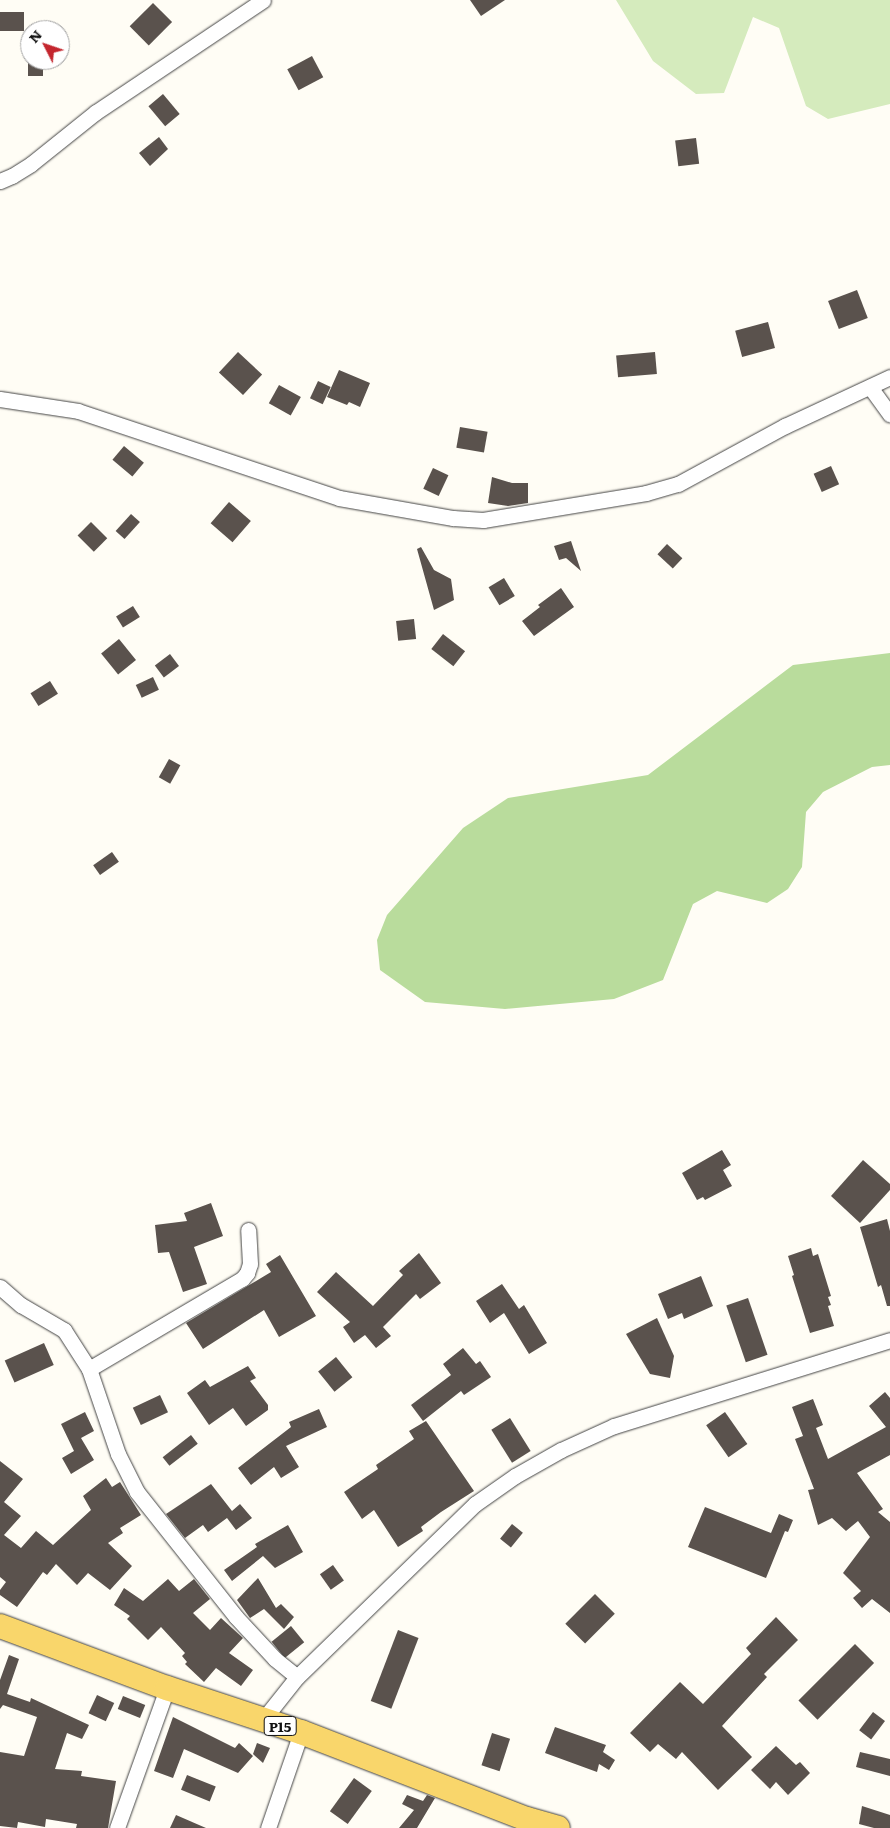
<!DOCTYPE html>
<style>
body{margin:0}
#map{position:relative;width:890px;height:1828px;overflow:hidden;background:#fffdf5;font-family:Literata,serif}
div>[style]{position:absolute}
.green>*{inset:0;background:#d5ebbd}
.forest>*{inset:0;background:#b9dc9c}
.building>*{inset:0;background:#5a524d;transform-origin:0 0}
.roads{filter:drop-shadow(0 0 1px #444) drop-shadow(0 0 1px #444)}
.minor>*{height:15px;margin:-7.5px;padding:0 7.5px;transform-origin:7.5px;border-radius:7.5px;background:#fff}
.primary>*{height:24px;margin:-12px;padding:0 12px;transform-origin:12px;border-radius:12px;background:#f9d66b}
span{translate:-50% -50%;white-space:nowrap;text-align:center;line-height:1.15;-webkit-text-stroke:5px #fff;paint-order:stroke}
.shield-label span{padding:1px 4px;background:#fff;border:1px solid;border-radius:4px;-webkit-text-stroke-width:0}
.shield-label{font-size:14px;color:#111;font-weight:700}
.north{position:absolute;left:20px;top:20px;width:50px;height:50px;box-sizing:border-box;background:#fff;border:1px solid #a0a0a0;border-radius:50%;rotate:311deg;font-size:14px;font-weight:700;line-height:20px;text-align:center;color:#111}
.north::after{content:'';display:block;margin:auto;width:18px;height:22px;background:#c4262e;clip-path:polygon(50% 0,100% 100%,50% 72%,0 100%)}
</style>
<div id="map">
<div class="green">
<div style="clip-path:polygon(616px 0,890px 0,890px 104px,828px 119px,806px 106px,779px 28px,753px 17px,724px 93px,696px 94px,653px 61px)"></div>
</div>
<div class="forest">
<div style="clip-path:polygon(890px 653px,890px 765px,872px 767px,823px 792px,806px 812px,802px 867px,788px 889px,767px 903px,717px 891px,693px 904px,663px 980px,614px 999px,505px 1009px,425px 1002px,380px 970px,377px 940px,387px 915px,463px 828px,508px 798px,648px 775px,793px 665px)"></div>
</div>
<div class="building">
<div style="clip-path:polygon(470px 0,505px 0,481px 16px)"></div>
<div style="left:153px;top:3px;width:27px;height:33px;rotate:45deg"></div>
<div style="left:0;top:12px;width:24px;height:19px"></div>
<div style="left:312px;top:56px;width:24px;height:28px;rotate:62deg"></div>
<div style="left:28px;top:60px;width:15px;height:16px"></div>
<div style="left:163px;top:94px;width:26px;height:19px;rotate:50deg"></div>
<div style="clip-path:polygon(159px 137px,168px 149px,150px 166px,139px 153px)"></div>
<div style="left:696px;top:138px;width:26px;height:21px;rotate:83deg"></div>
<div style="left:857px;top:290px;width:30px;height:31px;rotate:69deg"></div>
<div style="left:768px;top:322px;width:27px;height:34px;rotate:75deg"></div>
<div style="left:238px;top:352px;width:33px;height:28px;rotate:43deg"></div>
<div style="left:655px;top:352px;width:22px;height:39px;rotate:85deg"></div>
<div style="clip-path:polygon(339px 370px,370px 383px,360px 407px,349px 402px,347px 405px,327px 397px)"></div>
<div style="left:318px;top:381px;width:14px;height:19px;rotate:25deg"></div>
<div style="left:279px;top:385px;width:25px;height:21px;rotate:29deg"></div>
<div style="left:460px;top:427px;width:28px;height:21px;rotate:10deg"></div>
<div style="left:124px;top:446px;width:26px;height:18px;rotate:40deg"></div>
<div style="left:831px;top:466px;width:20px;height:19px;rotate:66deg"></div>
<div style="left:433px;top:468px;width:17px;height:23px;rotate:25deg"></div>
<div style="clip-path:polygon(492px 477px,512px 483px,528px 483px,528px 503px,508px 506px,488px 503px)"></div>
<div style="left:229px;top:502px;width:29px;height:28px;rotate:41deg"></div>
<div style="left:131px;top:514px;width:12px;height:23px;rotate:42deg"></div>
<div style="left:91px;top:522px;width:23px;height:19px;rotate:45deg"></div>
<div style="clip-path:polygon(571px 541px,581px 571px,566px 558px,559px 560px,554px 546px)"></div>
<div style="left:667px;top:544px;width:21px;height:14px;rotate:43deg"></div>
<div style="clip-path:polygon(421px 547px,434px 570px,451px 579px,454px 600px,434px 610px,417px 549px)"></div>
<div style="left:504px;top:578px;width:21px;height:18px;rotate:59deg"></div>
<div style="clip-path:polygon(561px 588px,574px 607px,534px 636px,522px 621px,540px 607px,538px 605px)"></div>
<div style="left:133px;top:606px;width:13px;height:20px;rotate:58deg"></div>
<div style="left:414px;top:619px;width:20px;height:18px;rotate:84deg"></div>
<div style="left:443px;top:634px;width:28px;height:19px;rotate:38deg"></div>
<div style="left:119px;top:639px;width:27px;height:23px;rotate:51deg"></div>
<div style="left:170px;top:654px;width:15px;height:19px;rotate:53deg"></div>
<div style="left:153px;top:677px;width:14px;height:19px;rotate:65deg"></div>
<div style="left:50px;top:681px;width:15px;height:23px;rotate:58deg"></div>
<div style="left:169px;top:759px;width:13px;height:21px;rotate:29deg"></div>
<div style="left:112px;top:852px;width:12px;height:23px;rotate:55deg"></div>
<div style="clip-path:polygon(722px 1150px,731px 1165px,723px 1170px,732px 1186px,705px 1200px,703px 1197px,697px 1200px,682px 1173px)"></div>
<div style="clip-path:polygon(863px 1160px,890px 1184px,890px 1190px,860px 1223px,831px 1196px)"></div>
<div style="clip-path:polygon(211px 1203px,223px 1236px,194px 1247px,207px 1284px,183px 1292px,169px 1252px,158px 1253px,155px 1225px,187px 1221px,184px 1213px)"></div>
<div style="clip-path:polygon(887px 1219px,890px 1231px,890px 1306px,887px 1306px,881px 1285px,878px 1287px,860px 1227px)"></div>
<div style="clip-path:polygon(811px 1248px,813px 1256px,818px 1254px,831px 1296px,828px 1297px,831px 1305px,828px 1306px,834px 1326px,810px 1333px,792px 1276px,794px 1275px,788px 1256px)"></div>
<div style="clip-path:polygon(419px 1253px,441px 1283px,420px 1299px,416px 1294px,383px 1327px,391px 1336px,376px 1348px,365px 1335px,354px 1343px,343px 1327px,350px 1322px,317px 1292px,336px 1272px,373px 1306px,403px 1275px,399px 1271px)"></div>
<div style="clip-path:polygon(280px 1255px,316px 1316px,279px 1337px,264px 1310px,203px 1349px,186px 1323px,271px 1272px,266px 1264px)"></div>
<div style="clip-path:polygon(701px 1276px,713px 1306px,684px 1319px,682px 1313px,668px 1319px,658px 1294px)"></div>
<div style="clip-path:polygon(502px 1284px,519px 1309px,524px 1305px,547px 1343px,529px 1354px,504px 1313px,490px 1323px,476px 1301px)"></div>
<div style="left:748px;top:1298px;width:60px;height:23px;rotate:71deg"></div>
<div style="clip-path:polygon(657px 1318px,674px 1356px,670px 1378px,650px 1374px,626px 1334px)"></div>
<div style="left:44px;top:1343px;width:24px;height:43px;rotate:66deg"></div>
<div style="clip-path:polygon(463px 1348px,476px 1364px,480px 1361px,491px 1377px,464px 1395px,461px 1391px,423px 1421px,411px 1405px,451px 1375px,443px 1364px)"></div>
<div style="left:336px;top:1357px;width:26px;height:23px;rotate:51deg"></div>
<div style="clip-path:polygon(248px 1366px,256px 1378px,250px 1381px,268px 1405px,268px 1410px,246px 1426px,233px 1408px,209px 1425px,187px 1393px,205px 1380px,210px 1387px)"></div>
<div style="clip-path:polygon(885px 1392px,890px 1398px,890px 1455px,857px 1473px,883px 1509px,878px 1512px,890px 1522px,890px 1613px,872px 1599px,862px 1608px,853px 1598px,861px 1591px,843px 1573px,870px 1537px,858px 1521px,846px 1531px,832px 1518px,818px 1525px,808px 1490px,814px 1489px,795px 1439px,803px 1436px,792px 1407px,813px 1399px,823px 1425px,816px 1428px,828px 1459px,886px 1427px,869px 1406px)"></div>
<div style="left:160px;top:1395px;width:19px;height:30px;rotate:65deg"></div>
<div style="clip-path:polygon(319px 1409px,327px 1427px,286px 1446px,299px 1467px,281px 1478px,274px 1467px,251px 1485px,238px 1468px,291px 1427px,289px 1422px)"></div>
<div style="clip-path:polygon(85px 1412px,94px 1431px,81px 1438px,94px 1460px,71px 1474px,62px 1458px,74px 1451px,61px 1424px)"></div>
<div style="left:725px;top:1412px;width:39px;height:23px;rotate:55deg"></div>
<div style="left:510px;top:1418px;width:39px;height:22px;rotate:58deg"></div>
<div style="clip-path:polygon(426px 1421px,474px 1491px,441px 1512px,421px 1527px,423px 1531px,398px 1547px,374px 1510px,362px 1519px,344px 1492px,378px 1469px,376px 1465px,414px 1439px,409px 1431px)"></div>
<div style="left:191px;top:1435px;width:11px;height:36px;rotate:52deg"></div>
<div style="clip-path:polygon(0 1461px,23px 1479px,4px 1502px,21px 1516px,4px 1535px,21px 1548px,36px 1531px,53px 1545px,91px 1510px,83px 1496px,106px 1478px,112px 1487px,120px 1482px,141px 1515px,120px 1528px,123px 1533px,108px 1543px,132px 1566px,110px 1590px,88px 1573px,77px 1585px,56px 1564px,47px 1575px,43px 1572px,17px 1607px,0 1595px,0 1590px,6px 1582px,0 1577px)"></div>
<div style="clip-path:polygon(211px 1484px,232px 1511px,240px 1504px,252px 1518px,236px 1530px,227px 1518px,208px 1532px,203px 1525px,185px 1538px,166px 1514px)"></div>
<div style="clip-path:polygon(705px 1507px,771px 1533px,779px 1514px,793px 1520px,788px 1532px,785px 1531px,766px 1578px,688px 1547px)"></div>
<div style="left:512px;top:1524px;width:14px;height:19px;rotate:39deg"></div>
<div style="clip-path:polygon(288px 1525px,303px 1552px,275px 1568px,263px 1556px,232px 1581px,224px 1570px,257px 1547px,255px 1544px)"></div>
<div style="left:333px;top:1565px;width:19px;height:16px;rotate:55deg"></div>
<div style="clip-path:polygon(258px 1578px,276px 1608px,281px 1604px,294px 1617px,284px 1629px,264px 1609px,250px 1618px,237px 1600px)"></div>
<div style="clip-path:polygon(168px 1579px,179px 1591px,194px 1579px,210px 1599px,193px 1613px,210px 1630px,221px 1618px,243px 1638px,229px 1653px,253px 1670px,241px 1686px,216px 1668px,204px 1682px,185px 1664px,187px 1662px,182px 1656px,185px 1653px,161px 1627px,148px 1640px,127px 1619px,130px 1616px,114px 1605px,124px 1588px,143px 1601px)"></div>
<div style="left:595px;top:1594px;width:28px;height:42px;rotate:45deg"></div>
<div style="clip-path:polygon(776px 1617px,798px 1640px,764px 1674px,767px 1677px,722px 1726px,752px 1757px,718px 1790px,682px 1752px,676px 1759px,658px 1744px,650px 1752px,630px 1733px,680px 1682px,703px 1704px,751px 1654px,746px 1648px)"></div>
<div style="left:291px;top:1626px;width:21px;height:25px;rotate:51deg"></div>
<div style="left:398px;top:1630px;width:22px;height:76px;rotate:21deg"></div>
<div style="left:855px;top:1644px;width:27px;height:80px;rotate:45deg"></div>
<div style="clip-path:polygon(9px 1655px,19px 1659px,7px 1694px,30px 1702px,31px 1698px,89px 1725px,82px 1739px,67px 1733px,55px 1769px,82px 1771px,81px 1776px,116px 1781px,108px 1828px,76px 1828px,77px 1824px,46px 1819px,45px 1827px,18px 1822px,17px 1828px,0 1826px,0 1752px,24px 1756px,37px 1717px,3px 1705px,0 1709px,0 1680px)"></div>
<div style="left:97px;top:1695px;width:19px;height:20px;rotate:25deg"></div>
<div style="left:123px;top:1696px;width:24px;height:14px;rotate:22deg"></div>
<div style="left:873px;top:1712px;width:15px;height:23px;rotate:37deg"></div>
<div style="clip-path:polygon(173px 1717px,235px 1748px,239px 1743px,253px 1756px,238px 1773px,184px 1749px,173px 1778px,154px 1771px)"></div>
<div style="clip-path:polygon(555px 1727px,606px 1745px,603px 1752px,615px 1760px,609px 1770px,599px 1764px,597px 1772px,545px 1753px)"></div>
<div style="left:492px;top:1733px;width:19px;height:34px;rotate:18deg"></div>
<div style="clip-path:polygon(257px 1743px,270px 1748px,263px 1763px,253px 1754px)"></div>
<div style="clip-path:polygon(776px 1746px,796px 1765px,800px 1762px,810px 1773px,788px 1795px,776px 1782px,770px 1789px,751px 1770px)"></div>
<div style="clip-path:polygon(860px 1752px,890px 1759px,890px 1776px,856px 1767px)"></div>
<div style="left:187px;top:1775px;width:31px;height:16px;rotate:22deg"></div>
<div style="left:354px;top:1778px;width:22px;height:41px;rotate:36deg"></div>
<div style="clip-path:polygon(407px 1795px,423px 1801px,427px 1795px,435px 1798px,417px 1828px,399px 1828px,414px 1810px,402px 1804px)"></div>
<div style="clip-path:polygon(862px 1806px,890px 1815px,890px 1828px,874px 1828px,859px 1824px)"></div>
<div style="clip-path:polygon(176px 1815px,206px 1828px,170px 1828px)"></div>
</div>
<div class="roads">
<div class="minor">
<div style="left:0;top:181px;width:13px;rotate:-23deg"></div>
<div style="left:12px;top:176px;width:22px;rotate:-32deg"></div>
<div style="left:31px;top:164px;width:83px;rotate:-38.7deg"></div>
<div style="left:96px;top:112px;width:201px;rotate:-33.8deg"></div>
<div style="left:870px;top:387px;width:34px;rotate:54deg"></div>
<div style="left:0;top:399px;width:79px;rotate:8.7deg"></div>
<div style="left:78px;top:411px;width:275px;rotate:18.4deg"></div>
<div style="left:339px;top:498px;width:116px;rotate:10deg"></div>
<div style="left:453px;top:518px;width:30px;rotate:4deg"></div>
<div style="left:483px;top:520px;width:165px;rotate:-9.4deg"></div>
<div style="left:646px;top:493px;width:33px;rotate:-16deg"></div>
<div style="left:678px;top:484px;width:122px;rotate:-28.5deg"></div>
<div style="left:785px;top:426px;width:116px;rotate:-25deg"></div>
<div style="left:0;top:1287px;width:28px;rotate:41deg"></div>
<div style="left:21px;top:1305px;width:50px;rotate:30.2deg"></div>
<div style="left:64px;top:1330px;width:46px;rotate:57.3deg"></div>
<div style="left:89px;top:1369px;width:90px;rotate:71.2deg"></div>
<div style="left:118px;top:1454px;width:42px;rotate:63.4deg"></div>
<div style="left:137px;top:1492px;width:159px;rotate:51.6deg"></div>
<div style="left:236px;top:1617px;width:57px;rotate:47.1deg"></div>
<div style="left:275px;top:1659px;width:28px;rotate:39deg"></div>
<div style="left:89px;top:1369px;width:178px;rotate:-30.5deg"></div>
<div style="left:242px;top:1279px;width:8px;rotate:-50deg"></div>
<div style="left:247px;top:1273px;width:9px;rotate:-72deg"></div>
<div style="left:250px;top:1264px;width:34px;rotate:-93deg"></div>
<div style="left:262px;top:1721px;width:56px;rotate:-51.5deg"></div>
<div style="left:297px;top:1677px;width:248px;rotate:-44.2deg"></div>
<div style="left:475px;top:1504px;width:49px;rotate:-35deg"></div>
<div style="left:515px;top:1476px;width:53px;rotate:-29.5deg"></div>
<div style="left:561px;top:1450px;width:58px;rotate:-24.4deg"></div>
<div style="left:614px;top:1426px;width:289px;rotate:-17.3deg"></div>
<div style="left:117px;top:1828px;width:149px;rotate:-70.3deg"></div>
<div style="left:268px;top:1828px;width:102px;rotate:-71deg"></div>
</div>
<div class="primary">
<div style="left:0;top:1626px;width:178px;rotate:20.4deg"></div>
<div style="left:167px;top:1688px;width:141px;rotate:18.2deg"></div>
<div style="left:301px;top:1732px;width:242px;rotate:21.1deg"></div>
<div style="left:527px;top:1819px;width:32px;rotate:16deg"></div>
</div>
</div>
<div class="shield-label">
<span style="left:280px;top:1726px">P15</span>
</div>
<div class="north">N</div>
</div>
